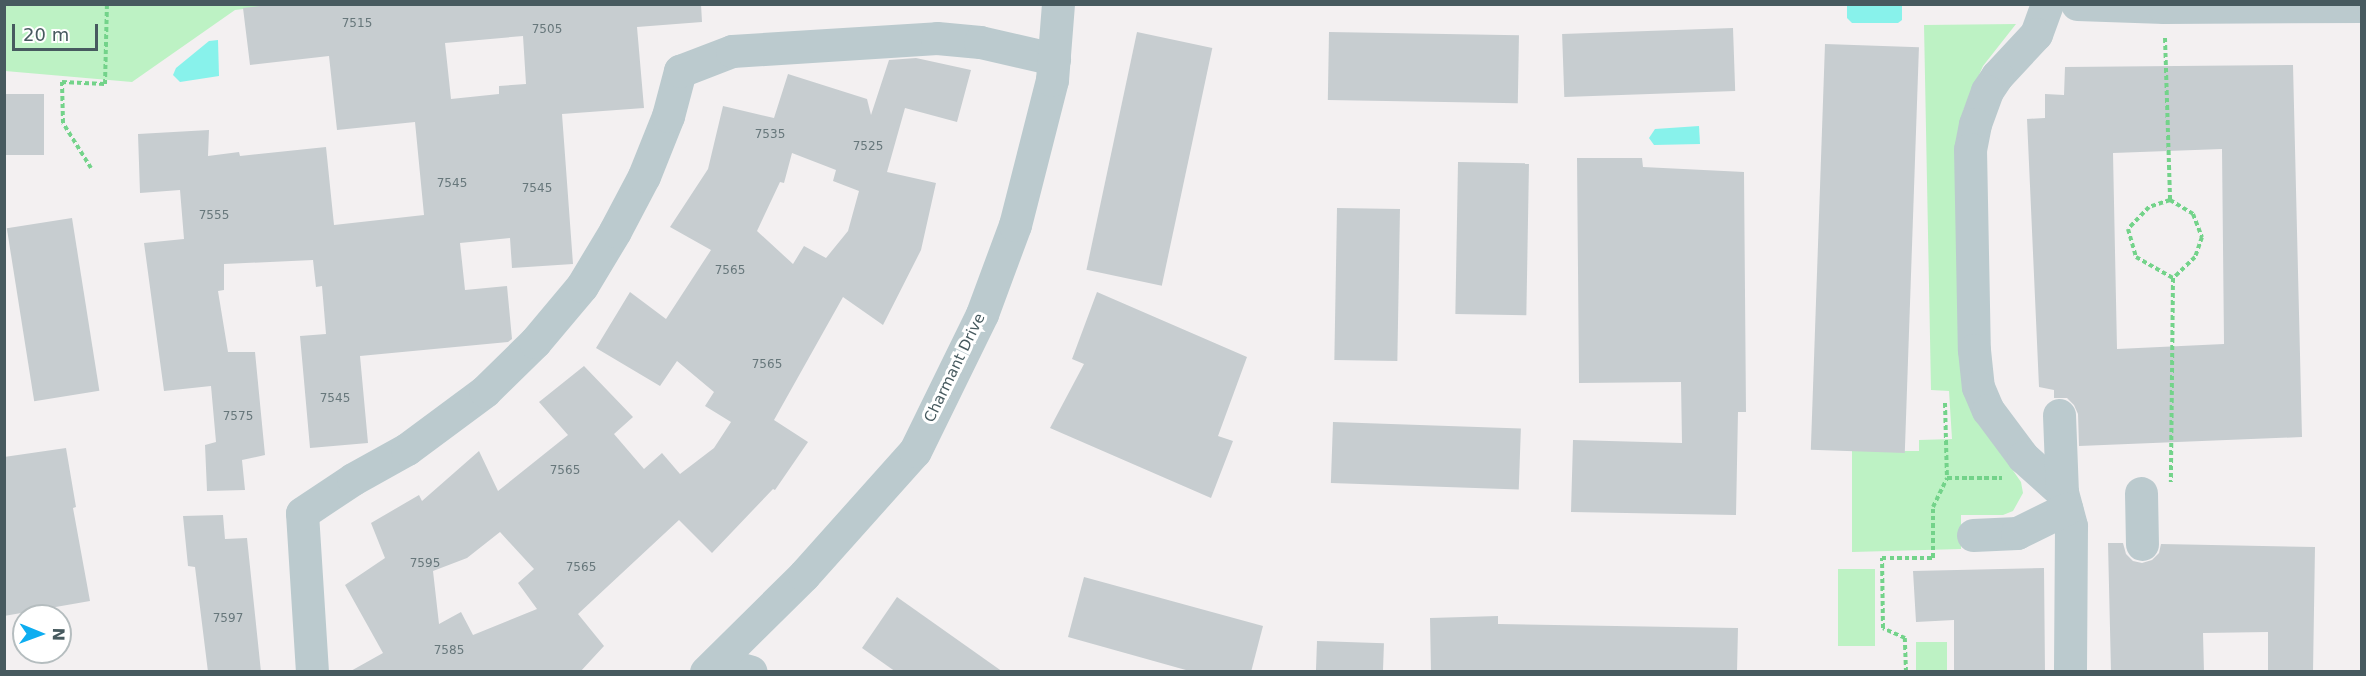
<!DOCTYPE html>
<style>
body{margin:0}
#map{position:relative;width:2366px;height:676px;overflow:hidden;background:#f3f0f1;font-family:"DejaVu Sans",sans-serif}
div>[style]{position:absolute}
.green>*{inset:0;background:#bdf2c4;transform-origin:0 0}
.water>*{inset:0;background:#88f2eb}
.building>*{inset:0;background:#c7cdd0;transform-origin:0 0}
.path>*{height:4px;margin-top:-2px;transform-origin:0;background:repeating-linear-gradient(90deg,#73d38a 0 4.5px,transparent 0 7.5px)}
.minor>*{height:33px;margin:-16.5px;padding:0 16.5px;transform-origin:16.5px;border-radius:16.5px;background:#bbcace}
span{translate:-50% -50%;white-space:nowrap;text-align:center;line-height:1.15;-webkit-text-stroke:6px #fff;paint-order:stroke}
.number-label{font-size:12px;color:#67777b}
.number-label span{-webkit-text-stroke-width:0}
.street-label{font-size:15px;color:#475a5f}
.frame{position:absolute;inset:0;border:6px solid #475a5f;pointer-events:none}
.north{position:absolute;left:12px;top:604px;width:60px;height:60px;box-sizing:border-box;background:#fff;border:2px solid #b5bdbf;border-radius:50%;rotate:91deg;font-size:16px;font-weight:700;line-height:24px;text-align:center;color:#475a5f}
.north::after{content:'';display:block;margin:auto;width:21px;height:27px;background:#0eadf0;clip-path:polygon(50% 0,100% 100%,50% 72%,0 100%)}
.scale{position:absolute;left:12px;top:24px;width:86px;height:27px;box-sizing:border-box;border:3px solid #475a5f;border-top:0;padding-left:8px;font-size:18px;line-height:21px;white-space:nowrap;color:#475a5f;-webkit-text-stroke:4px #fff;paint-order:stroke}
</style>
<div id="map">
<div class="green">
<div style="clip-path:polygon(4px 5px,276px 5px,235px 10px,132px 82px,5px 71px)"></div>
<div style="clip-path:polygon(2016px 24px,1983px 66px,1963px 111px,1975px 416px,2021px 482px,2023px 493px,2013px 511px,2003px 515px,1961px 515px,1961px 549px,1852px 552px,1852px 451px,1919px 451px,1919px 440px,1952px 439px,1949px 391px,1931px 390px,1924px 25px)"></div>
<div style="left:1838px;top:569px;width:37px;height:77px"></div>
<div style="left:1916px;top:642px;width:31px;height:29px"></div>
</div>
<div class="water">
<div style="clip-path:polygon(1847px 5px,1902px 5px,1902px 20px,1898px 23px,1852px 23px,1847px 18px)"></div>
<div style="clip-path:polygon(218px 40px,219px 76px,180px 82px,173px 75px,176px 68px,209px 41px)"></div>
<div style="clip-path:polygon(1699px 126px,1700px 144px,1654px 145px,1649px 138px,1655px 129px)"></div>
</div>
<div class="building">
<div style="clip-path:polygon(evenodd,276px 4px,701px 4px,702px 22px,637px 27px,644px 108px,562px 114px,573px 264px,512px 268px,510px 238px,460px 243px,465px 290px,507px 286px,512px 339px,508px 342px,360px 356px,368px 443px,310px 448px,300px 336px,326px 334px,322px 286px,316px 287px,313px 260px,224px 264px,224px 290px,218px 291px,228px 352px,255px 352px,265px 455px,242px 460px,245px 490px,207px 491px,205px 445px,216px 442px,211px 386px,164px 391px,144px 243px,184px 239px,180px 190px,140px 193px,138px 134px,209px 130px,208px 156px,239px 152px,240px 156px,326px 147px,334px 225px,424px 215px,415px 122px,337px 130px,329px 56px,250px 65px,243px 8px,276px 4px,523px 36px,526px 84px,499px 86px,499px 94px,451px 99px,445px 43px,523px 36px)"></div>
<div style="left:1733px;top:28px;width:63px;height:171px;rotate:88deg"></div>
<div style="left:1137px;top:32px;width:77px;height:243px;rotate:12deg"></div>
<div style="left:1329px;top:32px;width:190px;height:68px;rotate:1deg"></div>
<div style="left:1825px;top:44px;width:94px;height:406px;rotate:2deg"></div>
<div style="clip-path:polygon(evenodd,916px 58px,971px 70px,957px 122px,905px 108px,887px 172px,936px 183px,921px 250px,883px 325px,843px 297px,774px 420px,808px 442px,775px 490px,773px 489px,712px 553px,679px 520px,578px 614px,604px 646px,580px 672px,349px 672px,383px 653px,345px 585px,385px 558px,371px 523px,419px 495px,422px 501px,479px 451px,498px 491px,568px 435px,539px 402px,584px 366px,633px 417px,614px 434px,644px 469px,662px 453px,680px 474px,714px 448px,731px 422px,705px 406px,714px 392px,677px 361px,660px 386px,596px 348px,630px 292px,666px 319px,711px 250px,670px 227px,708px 169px,723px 106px,774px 118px,788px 74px,867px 99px,871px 115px,889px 60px,916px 58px,792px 153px,836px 170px,833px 181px,859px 191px,848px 231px,826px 258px,804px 246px,793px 264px,757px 231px,780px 182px,784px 183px,792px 153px,916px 58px,500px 532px,534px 569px,518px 583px,537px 609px,473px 635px,461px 612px,439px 624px,433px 571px,467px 558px,500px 532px)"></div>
<div style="clip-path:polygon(evenodd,2293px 65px,2302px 437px,2079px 446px,2078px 414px,2074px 405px,2067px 398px,2054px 398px,2054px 390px,2039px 387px,2027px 119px,2045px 118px,2045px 94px,2064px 95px,2065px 67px,2293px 65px,2222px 149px,2224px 344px,2117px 349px,2113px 153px,2222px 149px)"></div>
<div style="left:4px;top:94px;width:40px;height:61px"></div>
<div style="clip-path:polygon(1577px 158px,1642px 158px,1643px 167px,1744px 172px,1746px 412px,1738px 412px,1736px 515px,1571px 512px,1573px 440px,1682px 443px,1681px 382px,1579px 383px)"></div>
<div style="left:1458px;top:162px;width:71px;height:152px;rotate:1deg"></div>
<div style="left:1337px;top:208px;width:63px;height:152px;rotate:1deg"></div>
<div style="left:72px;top:218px;width:175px;height:66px;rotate:81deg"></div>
<div style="clip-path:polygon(1097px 292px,1247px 357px,1218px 436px,1233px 441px,1211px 498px,1050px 428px,1084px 364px,1072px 359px)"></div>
<div style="left:1333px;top:422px;width:188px;height:61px;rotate:2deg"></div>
<div style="clip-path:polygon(66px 448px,76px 507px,73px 508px,90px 601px,4px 616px,4px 457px)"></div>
<div style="clip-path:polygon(223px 515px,225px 539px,247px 538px,261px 672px,208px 672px,195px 567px,188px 566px,183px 516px)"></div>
<div style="clip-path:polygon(2108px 543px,2123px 543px,2126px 554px,2133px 561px,2142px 563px,2152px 560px,2159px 553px,2161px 544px,2315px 547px,2313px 672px,2268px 672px,2268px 632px,2203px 633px,2204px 672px,2111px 672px)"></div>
<div style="clip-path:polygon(2044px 568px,2045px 672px,1954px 672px,1954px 620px,1916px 622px,1913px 571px)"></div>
<div style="clip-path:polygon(1084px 577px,1263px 626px,1251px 672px,1193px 672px,1068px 637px)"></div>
<div style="clip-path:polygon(897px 597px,1003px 672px,896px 672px,862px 648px)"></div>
<div style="clip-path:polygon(1498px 616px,1498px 624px,1738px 628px,1737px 672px,1431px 672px,1430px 618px)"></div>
<div style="left:1317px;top:641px;width:67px;height:31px;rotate:2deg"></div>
</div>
<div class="path">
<div style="left:2165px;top:38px;width:162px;rotate:88.2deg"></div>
<div style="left:2170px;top:200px;width:27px;rotate:31deg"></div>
<div style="left:2193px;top:214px;width:25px;rotate:69deg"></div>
<div style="left:2202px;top:237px;width:21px;rotate:109deg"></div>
<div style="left:2195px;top:257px;width:30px;rotate:136deg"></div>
<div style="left:2173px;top:278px;width:204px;rotate:90.6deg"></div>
<div style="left:91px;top:168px;width:53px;rotate:-121.9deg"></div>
<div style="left:63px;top:123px;width:41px;rotate:-91.4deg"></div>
<div style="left:62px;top:82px;width:43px;rotate:2.7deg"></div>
<div style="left:105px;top:84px;width:80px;rotate:-88.6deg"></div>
<div style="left:2170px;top:200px;width:22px;rotate:162deg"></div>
<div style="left:2149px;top:207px;width:30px;rotate:134deg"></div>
<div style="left:2128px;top:229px;width:29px;rotate:74deg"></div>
<div style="left:2136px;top:257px;width:43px;rotate:29.6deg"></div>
<div style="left:1945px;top:403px;width:75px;rotate:88.5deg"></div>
<div style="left:1947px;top:478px;width:55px"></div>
<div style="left:1906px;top:672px;width:34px;rotate:-92deg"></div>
<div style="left:1905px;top:638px;width:24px;rotate:-156deg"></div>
<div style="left:1883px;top:628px;width:70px;rotate:-90.8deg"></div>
<div style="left:1882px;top:558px;width:51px"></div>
<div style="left:1933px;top:558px;width:51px;rotate:-90deg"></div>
<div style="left:1933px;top:507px;width:32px;rotate:-64deg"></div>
</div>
<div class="minor">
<div style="left:2047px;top:4px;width:32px;rotate:110deg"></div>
<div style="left:2036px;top:34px;width:57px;rotate:132.9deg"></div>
<div style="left:1997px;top:76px;width:18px;rotate:124deg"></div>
<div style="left:1987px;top:91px;width:35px;rotate:110deg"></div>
<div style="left:1975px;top:124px;width:25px;rotate:101deg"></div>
<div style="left:1970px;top:149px;width:201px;rotate:88.9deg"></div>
<div style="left:1974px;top:350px;width:37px;rotate:84deg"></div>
<div style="left:1978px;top:387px;width:25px;rotate:67deg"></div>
<div style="left:1988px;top:410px;width:59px;rotate:53.3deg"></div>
<div style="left:2023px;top:457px;width:52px;rotate:41.9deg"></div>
<div style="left:2062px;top:492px;width:35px;rotate:75deg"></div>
<div style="left:2071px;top:526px;width:146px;rotate:90.4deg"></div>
<div style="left:2077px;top:4px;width:87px;rotate:2deg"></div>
<div style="left:2164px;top:7px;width:198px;rotate:-0.3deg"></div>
<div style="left:2059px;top:415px;width:77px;rotate:87.8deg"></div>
<div style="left:2141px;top:493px;width:51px;rotate:88.9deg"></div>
<div style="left:1973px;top:535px;width:44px;rotate:-2.6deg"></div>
<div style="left:2017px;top:533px;width:55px;rotate:-26.1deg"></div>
<div style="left:717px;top:662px;width:35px;rotate:16deg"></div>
<div style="left:312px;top:672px;width:159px;rotate:-93.6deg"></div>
<div style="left:302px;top:513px;width:61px;rotate:-33.7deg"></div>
<div style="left:353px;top:479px;width:62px;rotate:-29.1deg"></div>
<div style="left:407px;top:449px;width:97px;rotate:-36.6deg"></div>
<div style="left:485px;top:391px;width:70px;rotate:-44.4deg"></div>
<div style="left:535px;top:342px;width:73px;rotate:-50deg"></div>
<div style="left:582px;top:286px;width:64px;rotate:-59deg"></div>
<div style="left:615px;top:231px;width:62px;rotate:-62.2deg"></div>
<div style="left:644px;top:176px;width:65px;rotate:-68.2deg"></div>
<div style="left:668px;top:116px;width:47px;rotate:-75.1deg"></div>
<div style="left:680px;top:71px;width:56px;rotate:-21deg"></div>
<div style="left:732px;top:51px;width:205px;rotate:-3.6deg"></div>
<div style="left:937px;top:38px;width:43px;rotate:5.3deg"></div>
<div style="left:980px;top:42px;width:76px;rotate:12.9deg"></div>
<div style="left:706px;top:672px;width:138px;rotate:-44.7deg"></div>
<div style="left:804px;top:575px;width:166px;rotate:-48.2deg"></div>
<div style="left:915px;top:451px;width:153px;rotate:-63.9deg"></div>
<div style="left:982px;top:314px;width:95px;rotate:-69.7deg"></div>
<div style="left:1015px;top:225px;width:150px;rotate:-75.7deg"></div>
<div style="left:1052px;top:80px;width:76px;rotate:-85.5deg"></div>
</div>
<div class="number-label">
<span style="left:357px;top:24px">7515</span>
<span style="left:547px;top:30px">7505</span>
<span style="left:770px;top:135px">7535</span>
<span style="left:868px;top:147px">7525</span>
<span style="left:452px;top:184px">7545</span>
<span style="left:537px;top:189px">7545</span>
<span style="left:214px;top:216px">7555</span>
<span style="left:730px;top:271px">7565</span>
<span style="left:767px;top:365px">7565</span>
<span style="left:335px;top:399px">7545</span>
<span style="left:238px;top:417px">7575</span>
<span style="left:565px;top:471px">7565</span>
<span style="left:425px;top:564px">7595</span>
<span style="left:581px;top:568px">7565</span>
<span style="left:228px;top:619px">7597</span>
<span style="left:449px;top:651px">7585</span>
</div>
<div class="street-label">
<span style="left:955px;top:368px;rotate:-64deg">Charmant Drive</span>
</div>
<div class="frame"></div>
<div class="north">N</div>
<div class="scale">20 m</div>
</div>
